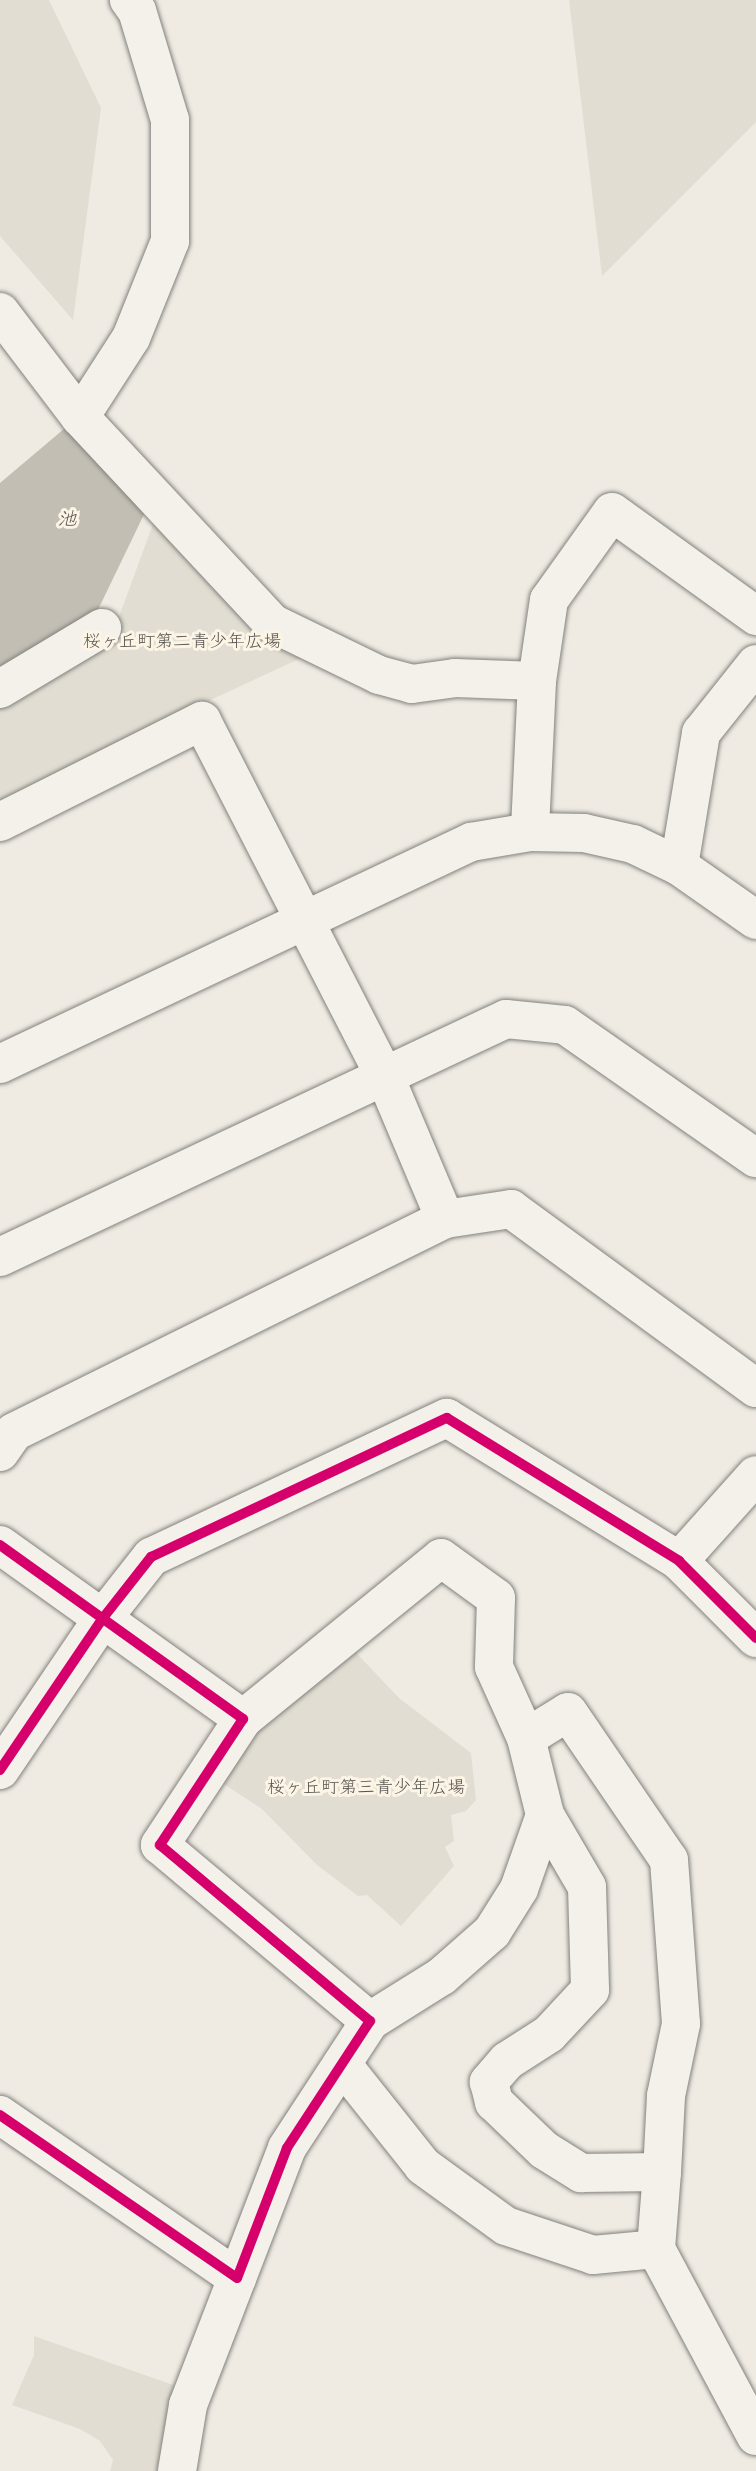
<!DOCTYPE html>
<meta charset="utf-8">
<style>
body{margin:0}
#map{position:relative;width:756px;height:2471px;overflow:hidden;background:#efebe3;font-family:"Playpen Sans","Klee One",sans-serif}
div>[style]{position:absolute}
.green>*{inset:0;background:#e1ddd2}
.water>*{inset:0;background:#c2beb4}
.roads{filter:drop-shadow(0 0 2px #83817e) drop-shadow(0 0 2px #83817e)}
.minor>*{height:38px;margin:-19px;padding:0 19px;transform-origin:19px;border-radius:19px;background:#f4f1eb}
.cycleway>*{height:10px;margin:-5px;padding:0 5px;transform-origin:5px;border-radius:5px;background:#d6006c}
span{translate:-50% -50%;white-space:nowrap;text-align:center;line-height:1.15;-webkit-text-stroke:6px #fcf5e5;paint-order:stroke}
.park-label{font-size:18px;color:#565451}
.water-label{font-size:19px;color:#595754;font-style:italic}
</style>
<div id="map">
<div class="green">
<div style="clip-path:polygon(0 0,49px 0,101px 108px,73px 320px,0 236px)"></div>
<div style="clip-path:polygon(569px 0,756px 0,756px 122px,602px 276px)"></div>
<div style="clip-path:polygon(156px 516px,312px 653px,193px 708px,0 810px,0 706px,110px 641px)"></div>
<div style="clip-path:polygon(345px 1641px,399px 1698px,471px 1753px,476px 1800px,466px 1811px,451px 1815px,454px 1841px,445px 1847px,454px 1866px,401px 1926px,367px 1895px,358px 1896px,317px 1865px,262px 1809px,216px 1779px,254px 1721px)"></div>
<div style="clip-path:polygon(34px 2336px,176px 2386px,157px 2471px,110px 2471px,113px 2460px,100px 2441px,80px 2429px,12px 2405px,34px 2355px)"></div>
</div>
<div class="water">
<div style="clip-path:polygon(71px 423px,149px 504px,95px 616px,0 673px,0 483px)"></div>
</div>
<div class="roads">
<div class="minor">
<div style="left:0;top:312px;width:132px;rotate:52.7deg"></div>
<div style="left:80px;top:417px;width:282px;rotate:47deg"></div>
<div style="left:272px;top:623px;width:119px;rotate:25.9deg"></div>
<div style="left:379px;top:675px;width:34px;rotate:15deg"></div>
<div style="left:412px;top:684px;width:43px;rotate:-7.9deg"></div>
<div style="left:455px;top:678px;width:82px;rotate:2.1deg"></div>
<div style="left:537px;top:681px;width:151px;rotate:92.7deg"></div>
<div style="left:80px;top:417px;width:94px;rotate:-57.2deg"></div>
<div style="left:131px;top:338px;width:105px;rotate:-68.1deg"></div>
<div style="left:170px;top:241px;width:121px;rotate:-90deg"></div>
<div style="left:170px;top:120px;width:114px;rotate:-106.8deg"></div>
<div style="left:137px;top:11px;width:14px;rotate:-126deg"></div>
<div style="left:537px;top:681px;width:82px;rotate:-81.6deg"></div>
<div style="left:549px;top:600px;width:108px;rotate:-54.4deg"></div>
<div style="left:612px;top:512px;width:178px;rotate:35.8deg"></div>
<div style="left:0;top:689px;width:119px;rotate:-30.9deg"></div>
<div style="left:0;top:822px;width:226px;rotate:-26.6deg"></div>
<div style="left:202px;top:721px;width:403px;rotate:62.8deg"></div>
<div style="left:386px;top:1079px;width:152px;rotate:67.1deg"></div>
<div style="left:679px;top:866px;width:135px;rotate:-80.6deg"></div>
<div style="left:701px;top:733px;width:88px;rotate:-51.4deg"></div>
<div style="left:0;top:1064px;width:521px;rotate:-25.24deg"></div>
<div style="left:471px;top:842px;width:60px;rotate:-9.6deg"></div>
<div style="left:530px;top:832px;width:54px;rotate:1.1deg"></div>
<div style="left:584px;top:833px;width:50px;rotate:12.7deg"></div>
<div style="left:633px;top:844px;width:51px;rotate:25.6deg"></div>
<div style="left:679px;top:866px;width:94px;rotate:35deg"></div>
<div style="left:0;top:1257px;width:559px;rotate:-25.19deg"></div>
<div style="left:506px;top:1019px;width:59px;rotate:5.8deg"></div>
<div style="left:565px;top:1025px;width:233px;rotate:34.9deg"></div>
<div style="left:0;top:1452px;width:24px;rotate:-55deg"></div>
<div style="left:14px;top:1432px;width:481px;rotate:-26.3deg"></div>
<div style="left:445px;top:1219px;width:67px;rotate:-8.6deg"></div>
<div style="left:511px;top:1209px;width:303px;rotate:36.2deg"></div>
<div style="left:0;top:1545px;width:299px;rotate:35.6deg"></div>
<div style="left:243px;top:1719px;width:151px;rotate:123.4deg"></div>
<div style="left:160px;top:1845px;width:274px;rotate:40deg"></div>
<div style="left:370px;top:2021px;width:152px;rotate:123.2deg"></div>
<div style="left:287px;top:2148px;width:139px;rotate:111deg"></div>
<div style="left:237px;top:2278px;width:288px;rotate:-145.5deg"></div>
<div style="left:679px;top:1561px;width:115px;rotate:-48.2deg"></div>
<div style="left:243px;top:1719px;width:255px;rotate:-39.1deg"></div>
<div style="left:441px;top:1558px;width:68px;rotate:36deg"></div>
<div style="left:496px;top:1598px;width:69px;rotate:91.7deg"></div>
<div style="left:494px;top:1667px;width:78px;rotate:65.7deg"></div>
<div style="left:526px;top:1738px;width:79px;rotate:76.1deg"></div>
<div style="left:545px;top:1815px;width:78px;rotate:109.4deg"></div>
<div style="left:519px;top:1889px;width:51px;rotate:122.1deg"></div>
<div style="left:492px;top:1932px;width:67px;rotate:138.7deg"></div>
<div style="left:442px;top:1976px;width:85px;rotate:148deg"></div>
<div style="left:526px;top:1738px;width:49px;rotate:-31.8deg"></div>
<div style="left:568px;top:1712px;width:179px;rotate:55.7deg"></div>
<div style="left:669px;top:1860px;width:164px;rotate:85.8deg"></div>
<div style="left:681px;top:2024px;width:74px;rotate:101.8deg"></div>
<div style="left:666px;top:2096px;width:76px;rotate:93deg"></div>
<div style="left:0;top:1770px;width:184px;rotate:-55.9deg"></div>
<div style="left:103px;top:1618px;width:78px;rotate:-51.8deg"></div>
<div style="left:151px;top:1557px;width:327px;rotate:-25.2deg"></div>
<div style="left:447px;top:1418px;width:273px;rotate:31.6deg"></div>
<div style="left:679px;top:1561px;width:109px;rotate:45deg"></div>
<div style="left:545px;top:1815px;width:83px;rotate:59.7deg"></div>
<div style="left:587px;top:1887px;width:103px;rotate:88.3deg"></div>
<div style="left:590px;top:1990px;width:60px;rotate:133deg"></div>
<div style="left:549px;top:2034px;width:50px;rotate:147.3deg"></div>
<div style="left:507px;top:2061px;width:28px;rotate:131deg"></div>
<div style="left:489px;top:2082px;width:21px;rotate:76deg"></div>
<div style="left:494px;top:2102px;width:69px;rotate:43.8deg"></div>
<div style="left:544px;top:2150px;width:44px;rotate:31.9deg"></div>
<div style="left:581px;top:2173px;width:81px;rotate:-0.7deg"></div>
<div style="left:662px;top:2172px;width:77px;rotate:94.5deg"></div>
<div style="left:656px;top:2249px;width:212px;rotate:61.9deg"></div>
<div style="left:342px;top:2064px;width:130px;rotate:51.5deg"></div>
<div style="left:423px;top:2166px;width:102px;rotate:35.9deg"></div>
<div style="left:506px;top:2226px;width:92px;rotate:18.4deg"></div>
<div style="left:593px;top:2255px;width:63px;rotate:-5.4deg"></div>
<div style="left:177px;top:2471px;width:67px;rotate:-80.5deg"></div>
<div style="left:188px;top:2405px;width:136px;rotate:-68.9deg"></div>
</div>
</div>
<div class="cycleway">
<div style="left:0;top:1545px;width:299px;rotate:35.6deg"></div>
<div style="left:243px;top:1719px;width:151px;rotate:123.4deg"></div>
<div style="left:160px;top:1845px;width:274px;rotate:40deg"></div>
<div style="left:370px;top:2021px;width:152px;rotate:123.2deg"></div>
<div style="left:287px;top:2148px;width:139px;rotate:111deg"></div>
<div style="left:237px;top:2278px;width:288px;rotate:-145.5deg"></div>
<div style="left:0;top:1770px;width:184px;rotate:-55.9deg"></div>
<div style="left:103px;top:1618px;width:78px;rotate:-51.8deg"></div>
<div style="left:151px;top:1557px;width:327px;rotate:-25.2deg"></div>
<div style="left:447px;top:1418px;width:273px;rotate:31.6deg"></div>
<div style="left:679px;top:1561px;width:109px;rotate:45deg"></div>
</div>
<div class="park-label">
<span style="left:182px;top:640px">桜ヶ丘町第二青少年広場</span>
<span style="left:366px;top:1786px">桜ヶ丘町第三青少年広場</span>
</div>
<div class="water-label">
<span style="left:67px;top:518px">池</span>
</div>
</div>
